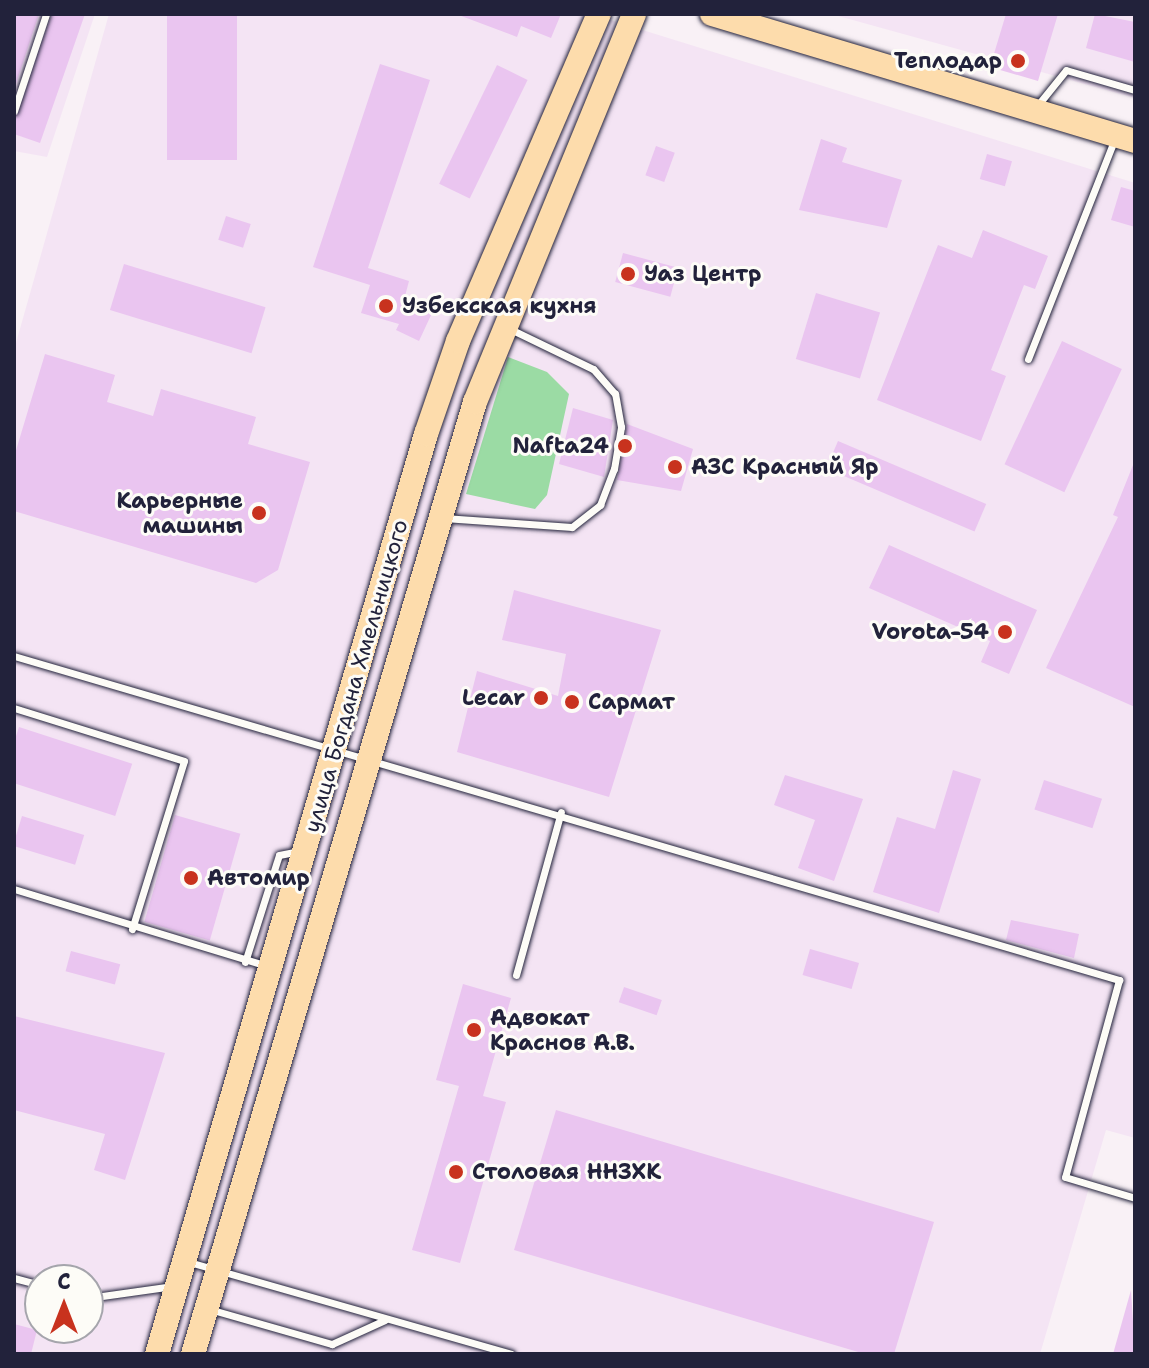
<!DOCTYPE html>
<meta charset="utf-8">
<style>
body{margin:0}
#map{position:relative;width:1149px;height:1368px;overflow:hidden;background:#f9f1f6;font-family:"Shantell Sans",sans-serif}
div>[style]{position:absolute}
.built>*{inset:0;background:#f4e4f4}
.green>*{inset:0;background:#9bdba4}
.building>*{inset:0;background:#eac5f0;transform-origin:0 0}
.roads{filter:drop-shadow(0 0 2px #22223b) drop-shadow(0 0 2px #22223b)}
.service>*{height:7px;margin:-3.5px;padding:0 3.5px;transform-origin:3.5px;border-radius:3.5px;background:#fdfcf7}
.trunk>*{height:24px;margin:-12px;padding:0 12px;transform-origin:12px;border-radius:12px;background:#fddcac}
.dots>*{width:22px;height:22px;translate:-50% -50%;box-sizing:border-box;border:4px solid #fdfcf7;border-radius:50%}
span{translate:-50% -50%;white-space:nowrap;text-align:center;line-height:1.15;-webkit-text-stroke:6px #fdfcf7;paint-order:stroke}
.poi-label{font-size:22px;color:#22223b;font-weight:700}
.right{translate:-100% -50%;text-align:right}
.left{translate:0 -50%;text-align:left}
.street-label{font-size:22px;color:#22223b}
.frame{position:absolute;inset:0;border:16px solid #22223b;pointer-events:none}
.north{position:absolute;left:24px;top:1264px;width:80px;height:80px;box-sizing:border-box;background:#fdfcf7;border:2px solid #a5a5ac;border-radius:50%;rotate:0deg;font-size:22px;font-weight:700;line-height:32px;text-align:center;color:#22223b}
.north::after{content:'';display:block;margin:auto;width:28px;height:36px;background:#c8321e;clip-path:polygon(50% 0,100% 100%,50% 72%,0 100%)}
</style>
<div id="map">
<div class="built">
<div style="clip-path:polygon(14px 14px,95px 14px,47px 157px,14px 151px)"></div>
<div style="clip-path:polygon(evenodd,109px 14px,591px 14px,1135px 183px,1135px 1138px,1106px 1130px,1040px 1354px,14px 1354px,14px 350px,109px 14px,40px 1280px,88px 1280px,88px 1328px,40px 1328px,40px 1280px)"></div>
<div style="clip-path:polygon(831px 14px,1135px 14px,1135px 98px)"></div>
</div>
<div class="green">
<div style="clip-path:polygon(508px 357px,547px 372px,569px 394px,547px 495px,535px 509px,466px 494px)"></div>
</div>
<div class="building">
<div style="clip-path:polygon(14px 14px,39px 14px,14px 90px)"></div>
<div style="clip-path:polygon(52px 14px,85px 14px,40px 143px,14px 134px,14px 117px)"></div>
<div style="left:167px;top:14px;width:70px;height:146px"></div>
<div style="clip-path:polygon(456px 14px,561px 14px,551px 38px,521px 26px,517px 37px)"></div>
<div style="clip-path:polygon(1006px 14px,1058px 14px,1038px 81px,990px 67px)"></div>
<div style="clip-path:polygon(1095px 14px,1135px 22px,1135px 62px,1086px 48px)"></div>
<div style="clip-path:polygon(380px 64px,430px 80px,368px 268px,409px 281px,404px 300px,432px 313px,419px 341px,396px 330px,399px 324px,361px 313px,370px 285px,313px 267px)"></div>
<div style="left:497px;top:65px;width:34px;height:132px;rotate:26deg"></div>
<div style="clip-path:polygon(821px 139px,847px 148px,842px 162px,902px 180px,887px 228px,799px 210px)"></div>
<div style="left:656px;top:146px;width:20px;height:31px;rotate:20deg"></div>
<div style="left:987px;top:154px;width:26px;height:26px;rotate:16deg"></div>
<div style="clip-path:polygon(1121px 187px,1135px 191px,1135px 227px,1111px 220px)"></div>
<div style="left:226px;top:216px;width:26px;height:25px;rotate:18deg"></div>
<div style="clip-path:polygon(983px 230px,1048px 256px,1035px 289px,1024px 285px,991px 370px,1006px 376px,981px 441px,877px 400px,938px 245px,972px 258px)"></div>
<div style="left:623px;top:253px;width:57px;height:30px;rotate:15deg"></div>
<div style="left:124px;top:264px;width:148px;height:48px;rotate:17deg"></div>
<div style="left:816px;top:293px;width:67px;height:69px;rotate:17deg"></div>
<div style="left:1062px;top:341px;width:66px;height:136px;rotate:25deg"></div>
<div style="clip-path:polygon(45px 354px,115px 375px,107px 402px,153px 416px,161px 389px,256px 417px,248px 444px,310px 462px,278px 570px,256px 583px,14px 511px,14px 457px)"></div>
<div style="clip-path:polygon(573px 408px,613px 420px,604px 477px,559px 464px)"></div>
<div style="clip-path:polygon(627px 424px,693px 449px,681px 491px,617px 480px)"></div>
<div style="left:838px;top:441px;width:161px;height:30px;rotate:23deg"></div>
<div style="clip-path:polygon(1135px 460px,1135px 707px,1046px 668px,1118px 517px,1113px 515px)"></div>
<div style="clip-path:polygon(889px 545px,1037px 610px,1009px 674px,981px 662px,990px 641px,869px 588px)"></div>
<div style="clip-path:polygon(514px 590px,661px 630px,609px 797px,457px 752px,477px 671px,558px 696px,566px 654px,502px 640px)"></div>
<div style="left:19px;top:727px;width:119px;height:55px;rotate:18deg"></div>
<div style="clip-path:polygon(953px 770px,981px 779px,939px 913px,873px 892px,897px 817px,935px 829px)"></div>
<div style="clip-path:polygon(785px 775px,863px 799px,834px 881px,798px 868px,815px 820px,774px 805px)"></div>
<div style="left:1044px;top:780px;width:61px;height:31px;rotate:18deg"></div>
<div style="left:175px;top:815px;width:68px;height:111px;rotate:16deg"></div>
<div style="left:22px;top:816px;width:65px;height:31px;rotate:17deg"></div>
<div style="clip-path:polygon(1011px 920px,1079px 934px,1074px 958px,1006px 940px)"></div>
<div style="left:810px;top:949px;width:51px;height:27px;rotate:16deg"></div>
<div style="left:71px;top:951px;width:51px;height:21px;rotate:15deg"></div>
<div style="clip-path:polygon(463px 984px,511px 998px,483px 1096px,506px 1102px,460px 1263px,412px 1250px,459px 1086px,436px 1080px)"></div>
<div style="left:624px;top:987px;width:40px;height:16px;rotate:19deg"></div>
<div style="clip-path:polygon(14px 1016px,165px 1053px,125px 1180px,94px 1170px,105px 1134px,14px 1110px)"></div>
<div style="clip-path:polygon(556px 1110px,934px 1222px,894px 1354px,865px 1354px,514px 1250px)"></div>
<div style="clip-path:polygon(1131px 1290px,1135px 1354px,1113px 1354px)"></div>
<div style="clip-path:polygon(14px 1324px,37px 1330px,31px 1354px,14px 1354px)"></div>
</div>
<div class="roads">
<div class="service">
<div style="left:1037px;top:106px;width:46px;rotate:-51.1deg"></div>
<div style="left:1066px;top:70px;width:72px;rotate:16.2deg"></div>
<div style="left:14px;top:111px;width:102px;rotate:-71.7deg"></div>
<div style="left:1028px;top:359px;width:234px;rotate:-68.5deg"></div>
<div style="left:444px;top:518px;width:128px;rotate:4deg"></div>
<div style="left:572px;top:527px;width:36px;rotate:-38deg"></div>
<div style="left:600px;top:505px;width:39px;rotate:-69deg"></div>
<div style="left:614px;top:469px;width:43px;rotate:-80.5deg"></div>
<div style="left:621px;top:427px;width:34px;rotate:-100deg"></div>
<div style="left:615px;top:394px;width:33px;rotate:-131deg"></div>
<div style="left:593px;top:369px;width:94px;rotate:-154.2deg"></div>
<div style="left:14px;top:656px;width:1152px;rotate:16.34deg"></div>
<div style="left:1119px;top:980px;width:204px;rotate:105.3deg"></div>
<div style="left:1065px;top:1177px;width:73px;rotate:16.7deg"></div>
<div style="left:14px;top:708px;width:178px;rotate:17.3deg"></div>
<div style="left:184px;top:761px;width:176px;rotate:107.2deg"></div>
<div style="left:14px;top:889px;width:261px;rotate:16.9deg"></div>
<div style="left:245px;top:962px;width:112px;rotate:-72.4deg"></div>
<div style="left:279px;top:855px;width:21px;rotate:-11deg"></div>
<div style="left:516px;top:975px;width:169px;rotate:-74.6deg"></div>
<div style="left:189px;top:1262px;width:335px;rotate:15.9deg"></div>
<div style="left:14px;top:1278px;width:27px;rotate:15deg"></div>
<div style="left:88px;top:1298px;width:86px;rotate:-8deg"></div>
<div style="left:209px;top:1309px;width:128px;rotate:15.9deg"></div>
<div style="left:332px;top:1344px;width:58px;rotate:-24.4deg"></div>
</div>
<div class="trunk">
<div style="left:712px;top:14px;width:442px;rotate:16.7deg"></div>
<div style="left:157px;top:1354px;width:959px;rotate:-73.7deg"></div>
<div style="left:426px;top:434px;width:98px;rotate:-71deg"></div>
<div style="left:458px;top:341px;width:356px;rotate:-66.7deg"></div>
<div style="left:193px;top:1354px;width:993px;rotate:-73.5deg"></div>
<div style="left:475px;top:402px;width:419px;rotate:-67.7deg"></div>
</div>
</div>
<div class="dots">
<div style="left:1018px;top:61px;background:#c8321e"></div>
<div style="left:628px;top:274px;background:#c8321e"></div>
<div style="left:386px;top:306px;background:#c8321e"></div>
<div style="left:625px;top:446px;background:#c8321e"></div>
<div style="left:675px;top:467px;background:#c8321e"></div>
<div style="left:259px;top:513px;background:#c8321e"></div>
<div style="left:1005px;top:632px;background:#c8321e"></div>
<div style="left:541px;top:698px;background:#c8321e"></div>
<div style="left:572px;top:702px;background:#c8321e"></div>
<div style="left:191px;top:878px;background:#c8321e"></div>
<div style="left:474px;top:1030px;background:#c8321e"></div>
<div style="left:456px;top:1172px;background:#c8321e"></div>
</div>
<div class="poi-label">
<span class="right" style="left:1002px;top:61px">Теплодар</span>
<span class="left" style="left:644px;top:274px">Уаз Центр</span>
<span class="left" style="left:402px;top:306px">Узбекская кухня</span>
<span class="right" style="left:609px;top:446px">Nafta24</span>
<span class="left" style="left:691px;top:467px">АЗС Красный Яр</span>
<span class="right" style="left:243px;top:513px">Карьерные<br>машины</span>
<span class="right" style="left:989px;top:632px">Vorota-54</span>
<span class="right" style="left:525px;top:698px">Lecar</span>
<span class="left" style="left:588px;top:702px">Сармат</span>
<span class="left" style="left:207px;top:878px">Автомир</span>
<span class="left" style="left:490px;top:1030px">Адвокат<br>Краснов А.В.</span>
<span class="left" style="left:472px;top:1172px">Столовая ННЗХК</span>
</div>
<div class="street-label">
<span style="left:356px;top:676px;rotate:-74deg">улица Богдана Хмельницкого</span>
</div>
<div class="frame"></div>
<div class="north">С</div>
</div>
